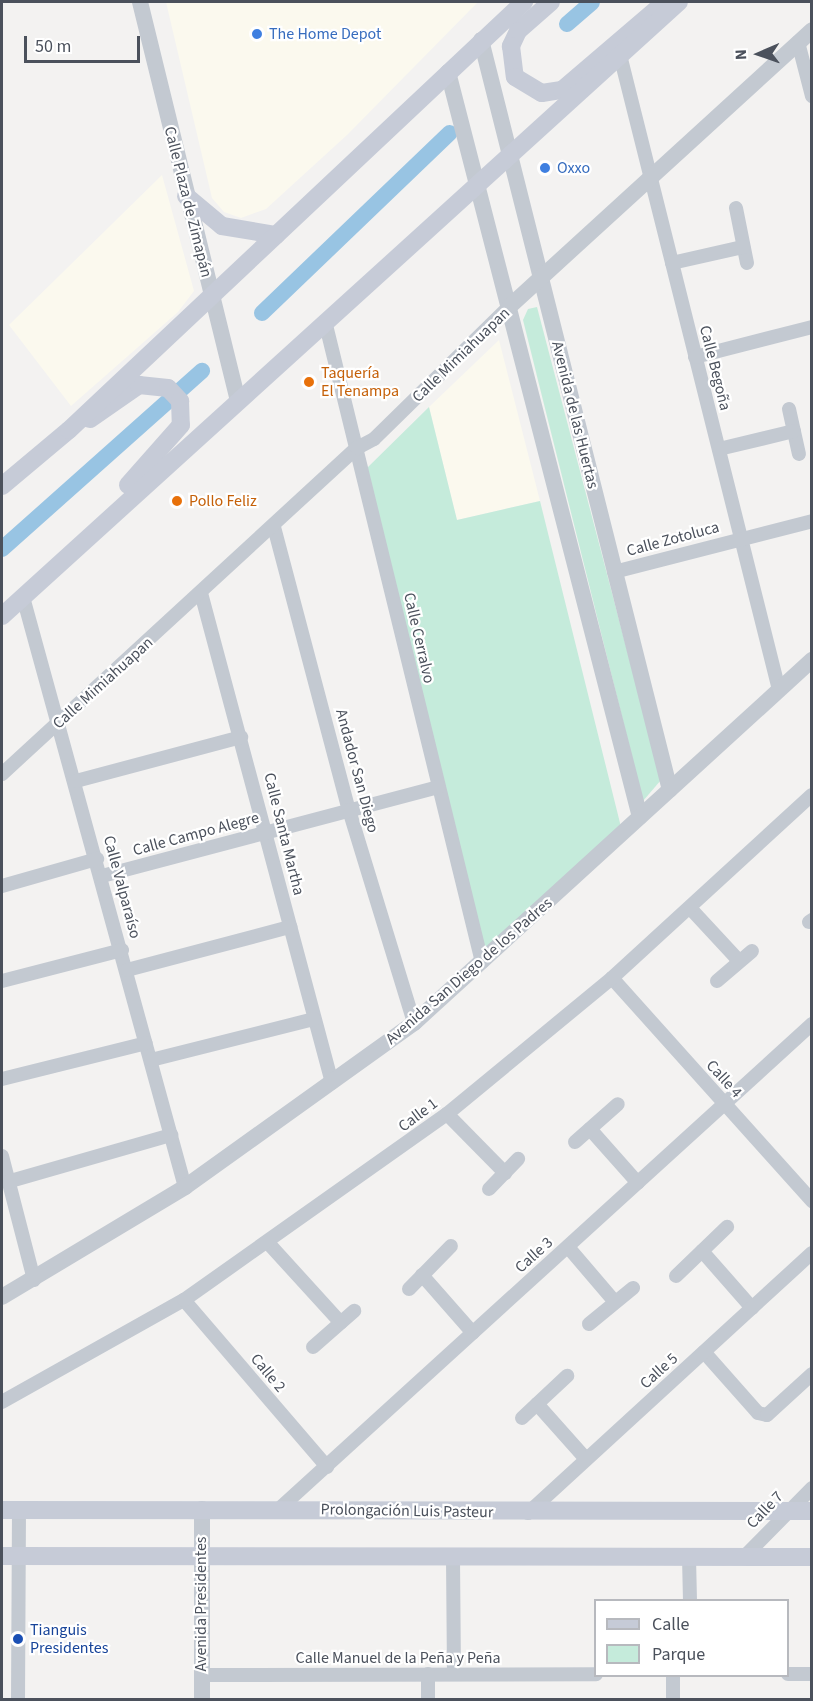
<!DOCTYPE html>
<meta charset="utf-8">
<style>
body{margin:0}
#map{position:relative;width:813px;height:1701px;overflow:hidden;background:#f3f2f1;font-family:"Source Sans 3",sans-serif}
div>[style]{position:absolute}
.commercial>*{inset:0;background:#fbf9ee}
.green>*{inset:0;background:#c5ebdb}
.canal>*{height:16px;margin:-8px;padding:0 8px;transform-origin:8px;border-radius:8px;background:#98c4e3}
.minor>*{height:14px;margin:-7px;padding:0 7px;transform-origin:7px;border-radius:7px;background:#c3c9d1}
.tertiary>*{height:16px;margin:-8px;padding:0 8px;transform-origin:8px;border-radius:8px;background:#c3c9d1}
.secondary>*{height:18px;margin:-9px;padding:0 9px;transform-origin:9px;border-radius:9px;background:#c6cbd7}
.dots>*{width:16px;height:16px;translate:-50% -50%;box-sizing:border-box;border:3px solid #fff;border-radius:50%}
span{translate:-50% -50%;white-space:nowrap;text-align:center;line-height:1.15;-webkit-text-stroke:4.5px #fff;paint-order:stroke}
.shop-label{font-size:16px;color:#366cbe}
.left{translate:0 -50%;text-align:left}
.street-label{font-size:16px;color:#4b515c}
.food-label{font-size:16px;color:#c56008}
.transit-label{font-size:16px;color:#164399}
.frame{position:absolute;inset:0;border:3px solid #4b515c;pointer-events:none}
.legend{position:absolute;left:594px;top:1599px;width:195px;height:78px;box-sizing:border-box;background:#fff;border:2px solid #b7b9be;margin:0;padding:8px 10px;list-style:none;font-size:18px;color:#4b515c}
.legend li{display:flex;align-items:center;gap:12px;height:30px}
.legend b{width:30px;border:2px solid #b7b9be}
.north{position:absolute;left:729px;top:24px;width:60px;height:60px;-webkit-text-stroke:4px #fff;paint-order:stroke;rotate:268deg;font-size:16px;font-weight:700;line-height:24px;text-align:center;color:#4b515c}
.north::after{content:'';display:block;margin:auto;width:21px;height:27px;background:#4b515c;clip-path:polygon(50% 0,100% 100%,50% 72%,0 100%)}
.scale{position:absolute;left:24px;top:36px;width:116px;height:27px;box-sizing:border-box;border:3px solid #4b515c;border-top:0;padding-left:8px;font-size:18px;line-height:21px;white-space:nowrap;color:#4b515c;-webkit-text-stroke:4px #fff;paint-order:stroke}
</style>
<div id="map">
<div class="commercial">
<div style="clip-path:polygon(166px 2px,478px 2px,347px 135px,266px 209px,241px 218px,224px 212px,212px 198px)"></div>
<div style="clip-path:polygon(162px 175px,194px 291px,178px 312px,71px 406px,9px 325px)"></div>
<div style="clip-path:polygon(499px 340px,540px 501px,457px 520px,429px 407px)"></div>
</div>
<div class="green">
<div style="clip-path:polygon(537px 307px,661px 780px,643px 801px,523px 320px,528px 309px)"></div>
<div style="clip-path:polygon(429px 407px,457px 520px,540px 501px,621px 827px,485px 951px,367px 468px)"></div>
</div>
<div class="canal">
<div style="left:567px;top:24px;width:33px;rotate:-41deg"></div>
<div style="left:262px;top:313px;width:260px;rotate:-43.8deg"></div>
<div style="left:2px;top:549px;width:268px;rotate:-41.7deg"></div>
</div>
<div class="minor">
<div style="left:798px;top:42px;width:56px;rotate:75.5deg"></div>
<div style="left:620px;top:55px;width:655px;rotate:75.94deg"></div>
<div style="left:736px;top:208px;width:56px;rotate:78.7deg"></div>
<div style="left:672px;top:263px;width:73px;rotate:-12.7deg"></div>
<div style="left:325px;top:321px;width:660px;rotate:76.24deg"></div>
<div style="left:695px;top:357px;width:121px;rotate:-14.4deg"></div>
<div style="left:789px;top:409px;width:46px;rotate:77.5deg"></div>
<div style="left:719px;top:449px;width:77px;rotate:-13.5deg"></div>
<div style="left:274px;top:527px;width:293px;rotate:75.2deg"></div>
<div style="left:349px;top:810px;width:223px;rotate:73deg"></div>
<div style="left:614px;top:572px;width:204px;rotate:-14.4deg"></div>
<div style="left:201px;top:593px;width:507px;rotate:75.03deg"></div>
<div style="left:23px;top:597px;width:612px;rotate:74.65deg"></div>
<div style="left:2px;top:774px;width:482px;rotate:-42.6deg"></div>
<div style="left:357px;top:448px;width:19px;rotate:-28deg"></div>
<div style="left:374px;top:439px;width:190px;rotate:-44.4deg"></div>
<div style="left:76px;top:781px;width:171px;rotate:-14.9deg"></div>
<div style="left:102px;top:876px;width:348px;rotate:-14.8deg"></div>
<div style="left:2px;top:886px;width:99px;rotate:-15.9deg"></div>
<div style="left:690px;top:908px;width:72px;rotate:47.2deg"></div>
<div style="left:809px;top:922px;width:4px;rotate:-34deg"></div>
<div style="left:127px;top:970px;width:169px;rotate:-14.8deg"></div>
<div style="left:612px;top:978px;width:300px;rotate:48.1deg"></div>
<div style="left:2px;top:981px;width:124px;rotate:-14.5deg"></div>
<div style="left:717px;top:981px;width:46px;rotate:-40.6deg"></div>
<div style="left:151px;top:1060px;width:168px;rotate:-14.1deg"></div>
<div style="left:2px;top:1079px;width:148px;rotate:-14deg"></div>
<div style="left:447px;top:1114px;width:83px;rotate:45.5deg"></div>
<div style="left:590px;top:1129px;width:72px;rotate:48.4deg"></div>
<div style="left:575px;top:1142px;width:57px;rotate:-41.5deg"></div>
<div style="left:2px;top:1156px;width:128px;rotate:75.5deg"></div>
<div style="left:7px;top:1182px;width:171px;rotate:-16deg"></div>
<div style="left:489px;top:1189px;width:42px;rotate:-46deg"></div>
<div style="left:270px;top:1245px;width:105px;rotate:47.7deg"></div>
<div style="left:568px;top:1247px;width:72px;rotate:49.5deg"></div>
<div style="left:702px;top:1251px;width:76px;rotate:48.7deg"></div>
<div style="left:422px;top:1275px;width:77px;rotate:48.7deg"></div>
<div style="left:676px;top:1276px;width:71px;rotate:-43.9deg"></div>
<div style="left:409px;top:1289px;width:60px;rotate:-45.7deg"></div>
<div style="left:184px;top:1300px;width:220px;rotate:49.4deg"></div>
<div style="left:589px;top:1324px;width:57px;rotate:-39.3deg"></div>
<div style="left:313px;top:1347px;width:55px;rotate:-41.3deg"></div>
<div style="left:704px;top:1352px;width:81px;rotate:48.5deg"></div>
<div style="left:758px;top:1413px;width:9px;rotate:13deg"></div>
<div style="left:767px;top:1415px;width:61px;rotate:-42.3deg"></div>
<div style="left:2px;top:1402px;width:209px;rotate:-29.3deg"></div>
<div style="left:184px;top:1300px;width:322px;rotate:-35.3deg"></div>
<div style="left:447px;top:1114px;width:214px;rotate:-39.5deg"></div>
<div style="left:612px;top:978px;width:271px;rotate:-42.5deg"></div>
<div style="left:537px;top:1404px;width:74px;rotate:48.3deg"></div>
<div style="left:522px;top:1418px;width:62px;rotate:-43deg"></div>
<div style="left:279px;top:1509px;width:721px;rotate:-42.3deg"></div>
<div style="left:528px;top:1513px;width:385px;rotate:-42.5deg"></div>
<div style="left:689px;top:1557px;width:43px;rotate:88.7deg"></div>
<div style="left:744px;top:1557px;width:97px;rotate:-45.4deg"></div>
<div style="left:453px;top:1559px;width:115px;rotate:89.5deg"></div>
<div style="left:788px;top:1674px;width:24px"></div>
<div style="left:201px;top:1675px;width:395px;rotate:-0.1deg"></div>
<div style="left:673px;top:1676px;width:24px;rotate:90deg"></div>
<div style="left:18px;top:1700px;width:191px;rotate:-89.7deg"></div>
<div style="left:428px;top:1700px;width:26px;rotate:-90deg"></div>
</div>
<div class="tertiary">
<div style="left:140px;top:2px;width:411px;rotate:76.2deg"></div>
<div style="left:481px;top:40px;width:773px;rotate:75.86deg"></div>
<div style="left:448px;top:72px;width:769px;rotate:75.55deg"></div>
<div style="left:510px;top:306px;width:409px;rotate:-42.4deg"></div>
<div style="left:2px;top:1297px;width:214px;rotate:-31deg"></div>
<div style="left:185px;top:1187px;width:282px;rotate:-35.6deg"></div>
<div style="left:414px;top:1023px;width:539px;rotate:-42.37deg"></div>
<div style="left:202px;top:1700px;width:191px;rotate:-90deg"></div>
</div>
<div class="secondary">
<div style="left:551px;top:2px;width:44px;rotate:138.7deg"></div>
<div style="left:518px;top:31px;width:17px;rotate:115deg"></div>
<div style="left:511px;top:46px;width:31px;rotate:83deg"></div>
<div style="left:515px;top:77px;width:31px;rotate:31deg"></div>
<div style="left:542px;top:93px;width:20px;rotate:-9deg"></div>
<div style="left:562px;top:90px;width:135px;rotate:-40.5deg"></div>
<div style="left:186px;top:196px;width:47px;rotate:39.8deg"></div>
<div style="left:222px;top:226px;width:55px;rotate:9.5deg"></div>
<div style="left:90px;top:419px;width:60px;rotate:-34.8deg"></div>
<div style="left:139px;top:385px;width:29px;rotate:6deg"></div>
<div style="left:168px;top:388px;width:18px;rotate:47deg"></div>
<div style="left:180px;top:401px;width:24px;rotate:88deg"></div>
<div style="left:181px;top:425px;width:80px;rotate:131.5deg"></div>
<div style="left:2px;top:486px;width:87px;rotate:-39.9deg"></div>
<div style="left:69px;top:430px;width:625px;rotate:-43.25deg"></div>
<div style="left:2px;top:616px;width:914px;rotate:-42.21deg"></div>
<div style="left:2px;top:1510px;width:810px;rotate:0.07deg"></div>
<div style="left:2px;top:1556px;width:810px;rotate:0.07deg"></div>
</div>
<div class="dots">
<div style="left:257px;top:34px;background:#3f7fe0"></div>
<div style="left:545px;top:168px;background:#3f7fe0"></div>
<div style="left:309px;top:382px;background:#e8710a"></div>
<div style="left:177px;top:501px;background:#e8710a"></div>
<div style="left:18px;top:1639px;background:#1a4fb4"></div>
</div>
<div class="shop-label">
<span class="left" style="left:269px;top:34px">The Home Depot</span>
<span class="left" style="left:557px;top:168px">Oxxo</span>
</div>
<div class="street-label">
<span style="left:188px;top:202px;rotate:76deg">Calle Plaza de Zimapán</span>
<span style="left:461px;top:355px;rotate:-44deg">Calle Mimiahuapan</span>
<span style="left:715px;top:368px;rotate:76deg">Calle Begoña</span>
<span style="left:575px;top:415px;rotate:76deg">Avenida de las Huertas</span>
<span style="left:673px;top:539px;rotate:-15deg">Calle Zotoluca</span>
<span style="left:419px;top:638px;rotate:77deg">Calle Cerralvo</span>
<span style="left:103px;top:683px;rotate:-42deg">Calle Mimiahuapan</span>
<span style="left:357px;top:771px;rotate:75deg">Andador San Diego</span>
<span style="left:196px;top:834px;rotate:-15deg">Calle Campo Alegre</span>
<span style="left:284px;top:834px;rotate:76deg">Calle Santa Martha</span>
<span style="left:122px;top:887px;rotate:75deg">Calle Valparaíso</span>
<span style="left:469px;top:971px;rotate:-41deg">Avenida San Diego de los Padres</span>
<span style="left:724px;top:1079px;rotate:48deg">Calle 4</span>
<span style="left:418px;top:1115px;rotate:-37deg">Calle 1</span>
<span style="left:534px;top:1255px;rotate:-42deg">Calle 3</span>
<span style="left:659px;top:1371px;rotate:-42deg">Calle 5</span>
<span style="left:268px;top:1373px;rotate:50deg">Calle 2</span>
<span style="left:765px;top:1510px;rotate:-46deg">Calle 7</span>
<span style="left:407px;top:1511px;rotate:1deg">Prolongación Luis Pasteur</span>
<span style="left:201px;top:1604px;rotate:-90deg">Avenida Presidentes</span>
<span style="left:398px;top:1658px">Calle Manuel de la Peña y Peña</span>
</div>
<div class="food-label">
<span class="left" style="left:321px;top:382px">Taquería<br>El Tenampa</span>
<span class="left" style="left:189px;top:501px">Pollo Feliz</span>
</div>
<div class="transit-label">
<span class="left" style="left:30px;top:1639px">Tianguis<br>Presidentes</span>
</div>
<div class="frame"></div>
<ul class="legend">
<li><b style="height:8px;background:#c6cbd7"></b>Calle</li>
<li><b style="height:16px;background:#c5ebdb"></b>Parque</li>
</ul>
<div class="north">N</div>
<div class="scale">50 m</div>
</div>
